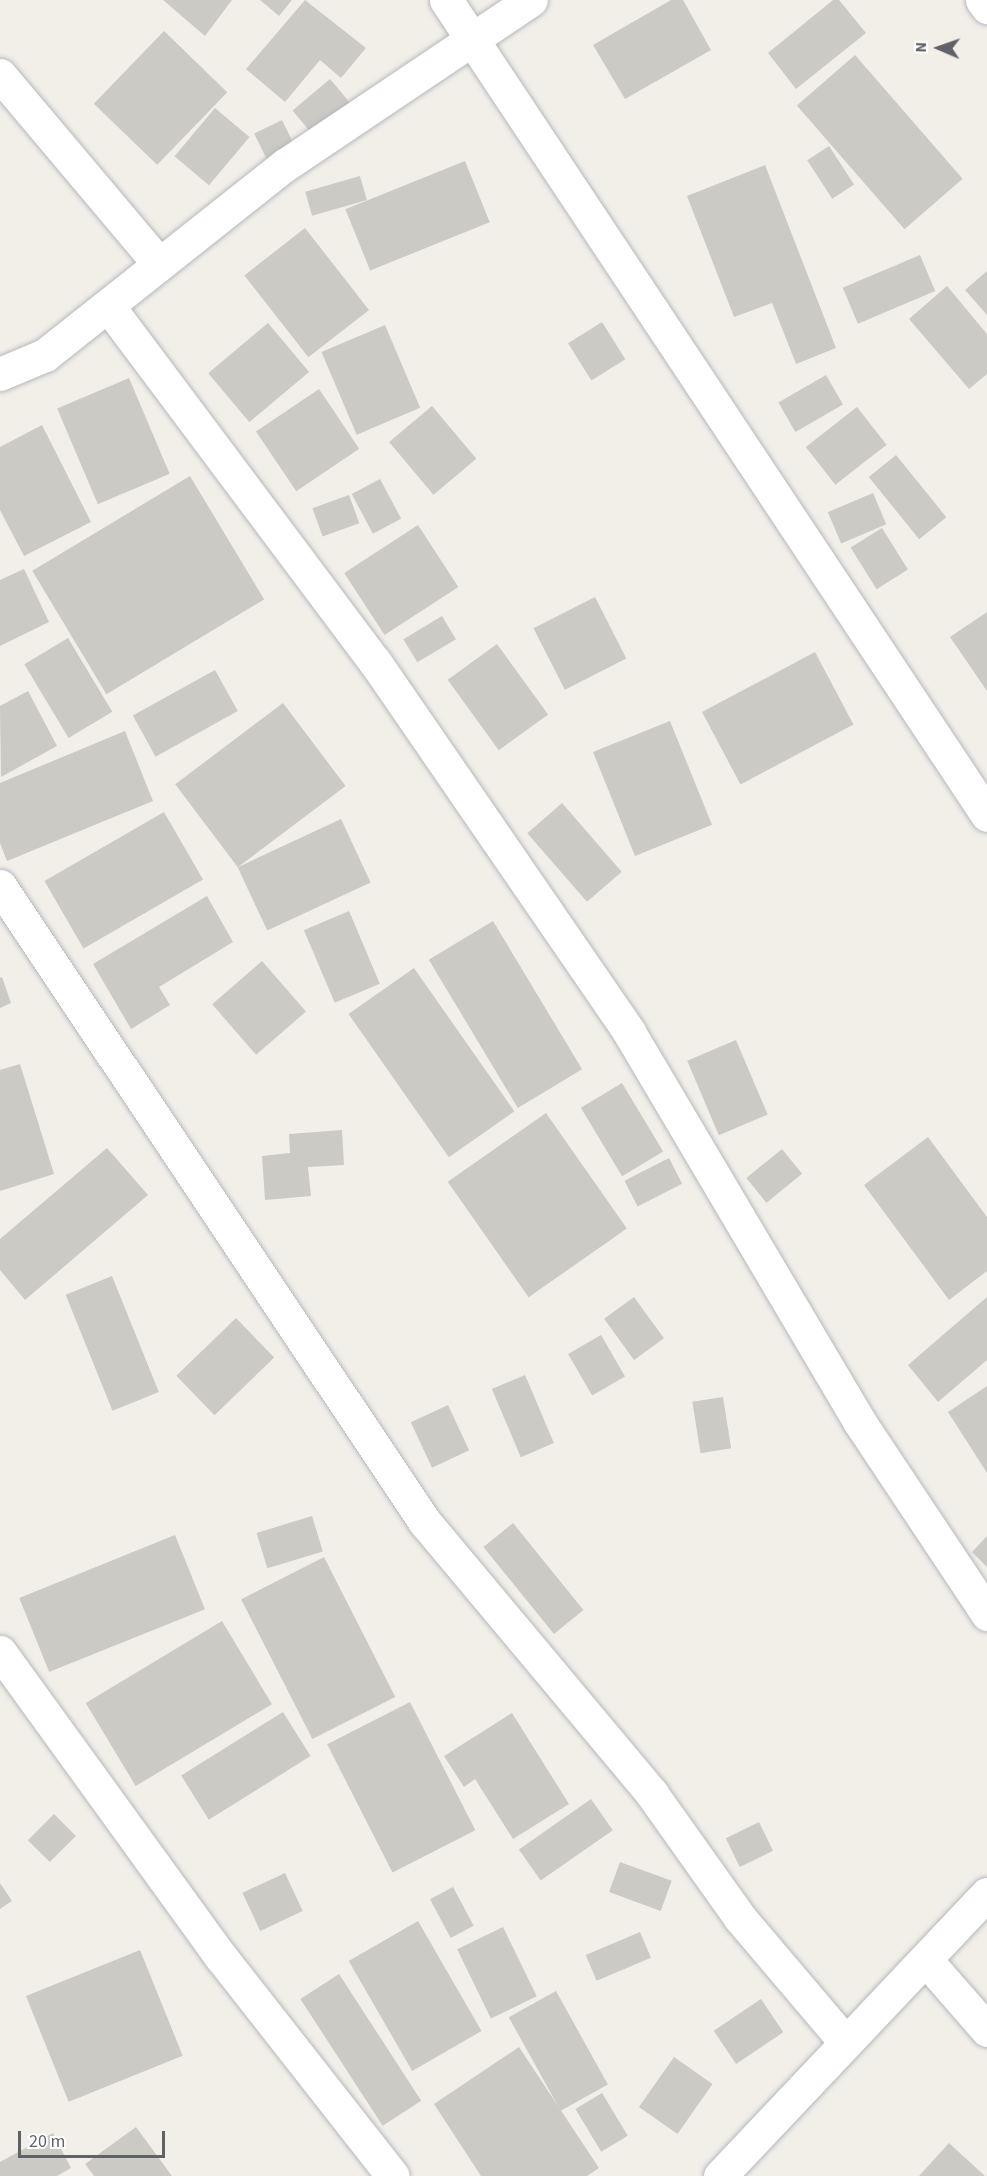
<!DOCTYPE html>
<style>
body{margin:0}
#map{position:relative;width:987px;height:2176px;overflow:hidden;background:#f1efe8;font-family:"Source Sans 3",sans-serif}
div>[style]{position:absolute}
.building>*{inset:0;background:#cccac5;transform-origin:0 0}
.roads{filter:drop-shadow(0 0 2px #b5b8bc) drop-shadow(0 0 2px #b5b8bc)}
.minor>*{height:33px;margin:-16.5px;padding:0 16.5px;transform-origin:16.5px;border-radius:16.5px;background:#fff}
.secondary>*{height:33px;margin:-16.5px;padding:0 16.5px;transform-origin:16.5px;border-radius:16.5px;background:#fff}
span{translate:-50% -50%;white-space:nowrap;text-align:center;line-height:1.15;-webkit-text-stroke:4.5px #fff;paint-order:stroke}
.north{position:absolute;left:909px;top:18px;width:60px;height:60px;-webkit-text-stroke:4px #fff;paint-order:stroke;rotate:272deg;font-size:16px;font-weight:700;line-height:24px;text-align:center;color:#5f6368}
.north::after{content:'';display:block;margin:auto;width:21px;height:27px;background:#5f6368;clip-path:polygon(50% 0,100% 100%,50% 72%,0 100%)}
.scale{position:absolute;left:18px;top:2131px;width:147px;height:27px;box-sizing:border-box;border:3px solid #5f6368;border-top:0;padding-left:8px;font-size:18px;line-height:21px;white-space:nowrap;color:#5f6368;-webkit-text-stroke:4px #fff;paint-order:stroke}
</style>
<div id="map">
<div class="building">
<div style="clip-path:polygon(163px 0,232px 0,205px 36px)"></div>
<div style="clip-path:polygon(260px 0,292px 0,279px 16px)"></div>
<div style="clip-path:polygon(305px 0,366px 48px,341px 78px,320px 60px,285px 102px,246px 69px)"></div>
<div style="clip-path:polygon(671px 0,683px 0,711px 50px,625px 99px,593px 45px)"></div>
<div style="clip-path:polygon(833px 0,839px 0,866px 33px,796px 89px,768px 53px)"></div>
<div style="left:164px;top:31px;width:88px;height:101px;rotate:44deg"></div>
<div style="left:855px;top:55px;width:164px;height:77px;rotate:49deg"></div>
<div style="left:330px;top:79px;width:35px;height:49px;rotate:50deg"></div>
<div style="left:215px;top:108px;width:45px;height:63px;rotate:40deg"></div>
<div style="left:282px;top:120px;width:37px;height:31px;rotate:64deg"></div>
<div style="left:829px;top:146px;width:46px;height:26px;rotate:57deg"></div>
<div style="left:465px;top:161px;width:66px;height:129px;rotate:68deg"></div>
<div style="clip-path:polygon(765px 165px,836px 348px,796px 364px,772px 303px,734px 317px,687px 196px)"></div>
<div style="left:360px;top:176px;width:25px;height:57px;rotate:74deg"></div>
<div style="left:305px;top:228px;width:104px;height:77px;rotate:52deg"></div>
<div style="left:920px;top:255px;width:39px;height:84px;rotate:67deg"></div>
<div style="clip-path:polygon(987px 271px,987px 315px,965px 290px)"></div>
<div style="clip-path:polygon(947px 286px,987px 334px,987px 374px,969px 389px,909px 319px)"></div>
<div style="left:602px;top:322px;width:44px;height:40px;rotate:58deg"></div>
<div style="left:268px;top:323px;width:64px;height:78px;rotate:50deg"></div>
<div style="left:385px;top:325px;width:90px;height:69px;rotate:67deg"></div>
<div style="left:826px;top:375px;width:34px;height:55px;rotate:60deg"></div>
<div style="left:129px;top:378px;width:104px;height:78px;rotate:67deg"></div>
<div style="left:319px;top:389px;width:72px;height:76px;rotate:56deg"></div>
<div style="left:432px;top:406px;width:69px;height:56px;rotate:50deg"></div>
<div style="left:857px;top:407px;width:48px;height:65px;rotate:52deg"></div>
<div style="clip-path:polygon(42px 425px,91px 522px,24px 556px,0 510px,0 447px)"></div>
<div style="left:896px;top:455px;width:80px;height:35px;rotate:51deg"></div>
<div style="left:190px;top:476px;width:144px;height:184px;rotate:59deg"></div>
<div style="left:380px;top:479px;width:45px;height:32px;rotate:62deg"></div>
<div style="left:873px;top:493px;width:34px;height:49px;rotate:67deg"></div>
<div style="left:349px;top:495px;width:30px;height:39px;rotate:70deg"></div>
<div style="left:418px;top:525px;width:74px;height:88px;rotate:57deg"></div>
<div style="left:882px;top:528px;width:49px;height:37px;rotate:58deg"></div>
<div style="clip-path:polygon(24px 569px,49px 622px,0 646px,0 580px)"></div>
<div style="left:595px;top:597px;width:69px;height:69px;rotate:63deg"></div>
<div style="clip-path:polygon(987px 612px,987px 691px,950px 637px)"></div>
<div style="left:442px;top:616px;width:27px;height:45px;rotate:59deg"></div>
<div style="left:68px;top:638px;width:86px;height:51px;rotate:59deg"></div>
<div style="left:497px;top:644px;width:87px;height:61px;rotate:54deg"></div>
<div style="left:815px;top:652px;width:82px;height:128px;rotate:62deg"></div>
<div style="left:215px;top:670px;width:47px;height:94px;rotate:61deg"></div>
<div style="clip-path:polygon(28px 691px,57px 746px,1px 777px,0 706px)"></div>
<div style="left:283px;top:703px;width:104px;height:135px;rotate:53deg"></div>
<div style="left:670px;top:721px;width:112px;height:83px;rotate:68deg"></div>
<div style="clip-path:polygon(125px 731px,153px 801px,7px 861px,0 843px,0 783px)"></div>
<div style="left:562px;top:803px;width:91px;height:46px;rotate:49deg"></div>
<div style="left:164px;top:812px;width:78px;height:138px;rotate:60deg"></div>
<div style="left:341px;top:819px;width:70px;height:114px;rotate:65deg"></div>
<div style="clip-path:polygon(207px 896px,233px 942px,159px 987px,170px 1005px,131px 1029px,93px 964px)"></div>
<div style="left:349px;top:911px;width:79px;height:49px;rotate:67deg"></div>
<div style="left:493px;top:921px;width:173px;height:75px;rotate:59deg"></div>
<div style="left:262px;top:961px;width:67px;height:66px;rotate:49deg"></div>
<div style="left:414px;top:968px;width:175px;height:80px;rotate:55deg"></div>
<div style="clip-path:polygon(2px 977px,11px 1003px,0 1008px,0 978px)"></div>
<div style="left:736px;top:1040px;width:81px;height:53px;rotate:67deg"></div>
<div style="clip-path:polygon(20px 1064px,54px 1174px,0 1191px,0 1070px)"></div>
<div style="left:622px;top:1083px;width:80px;height:48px;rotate:59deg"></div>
<div style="left:546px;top:1113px;width:141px;height:120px;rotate:55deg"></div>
<div style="clip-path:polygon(342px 1130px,344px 1165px,308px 1167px,311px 1196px,265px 1200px,262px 1156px,290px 1153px,289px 1134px)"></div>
<div style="clip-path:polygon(928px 1137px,987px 1217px,987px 1271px,949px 1300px,864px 1185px)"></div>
<div style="clip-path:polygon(107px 1148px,148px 1195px,25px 1300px,0 1270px,0 1239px)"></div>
<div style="left:782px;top:1149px;width:32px;height:46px;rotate:51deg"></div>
<div style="left:669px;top:1158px;width:29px;height:50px;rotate:63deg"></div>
<div style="left:112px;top:1276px;width:125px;height:50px;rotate:68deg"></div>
<div style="left:634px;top:1297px;width:51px;height:37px;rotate:54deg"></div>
<div style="clip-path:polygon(987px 1297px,987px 1360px,938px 1402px,908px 1365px)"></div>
<div style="left:236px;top:1318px;width:55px;height:83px;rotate:46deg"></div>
<div style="left:601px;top:1335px;width:48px;height:38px;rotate:60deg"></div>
<div style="left:525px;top:1375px;width:74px;height:36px;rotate:67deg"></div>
<div style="clip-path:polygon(987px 1386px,987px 1473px,948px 1412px)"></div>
<div style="left:723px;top:1397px;width:52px;height:31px;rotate:81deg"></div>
<div style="left:448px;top:1405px;width:50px;height:41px;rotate:65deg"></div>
<div style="left:312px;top:1516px;width:37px;height:58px;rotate:73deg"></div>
<div style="left:513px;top:1523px;width:112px;height:38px;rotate:51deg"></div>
<div style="left:175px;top:1535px;width:80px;height:168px;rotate:68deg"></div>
<div style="clip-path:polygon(987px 1536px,987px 1567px,972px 1552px)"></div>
<div style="left:324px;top:1557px;width:157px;height:93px;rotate:63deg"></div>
<div style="left:222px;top:1621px;width:97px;height:159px;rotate:59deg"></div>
<div style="left:410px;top:1702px;width:144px;height:93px;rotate:63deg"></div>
<div style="left:283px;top:1712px;width:52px;height:120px;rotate:58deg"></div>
<div style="clip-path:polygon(512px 1713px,569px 1804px,513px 1839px,475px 1779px,464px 1787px,444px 1756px)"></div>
<div style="left:591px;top:1799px;width:38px;height:88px;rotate:55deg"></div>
<div style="left:54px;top:1814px;width:31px;height:37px;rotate:45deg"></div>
<div style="left:759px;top:1822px;width:32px;height:37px;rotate:64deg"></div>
<div style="left:620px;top:1862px;width:55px;height:32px;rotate:20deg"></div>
<div style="left:285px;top:1873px;width:42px;height:47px;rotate:65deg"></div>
<div style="clip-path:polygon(0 1883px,12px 1901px,0 1909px)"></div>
<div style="left:453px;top:1887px;width:44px;height:26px;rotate:62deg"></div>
<div style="left:418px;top:1921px;width:127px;height:80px;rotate:60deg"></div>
<div style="left:503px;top:1927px;width:77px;height:51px;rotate:64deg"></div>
<div style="left:640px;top:1932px;width:28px;height:59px;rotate:67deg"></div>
<div style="left:140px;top:1950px;width:114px;height:123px;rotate:68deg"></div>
<div style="left:339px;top:1974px;width:151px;height:46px;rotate:57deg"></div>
<div style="left:556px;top:1991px;width:107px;height:54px;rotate:61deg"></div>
<div style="left:761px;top:1999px;width:40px;height:57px;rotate:56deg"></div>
<div style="clip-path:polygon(519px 2047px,599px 2168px,587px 2176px,481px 2176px,434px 2104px)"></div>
<div style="left:674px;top:2057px;width:47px;height:61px;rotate:35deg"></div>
<div style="left:602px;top:2093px;width:50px;height:31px;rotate:59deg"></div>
<div style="clip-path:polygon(136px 2127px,172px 2176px,94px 2176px,85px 2164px)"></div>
<div style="clip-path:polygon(53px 2133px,71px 2168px,57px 2176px,0 2176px,0 2162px)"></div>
<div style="clip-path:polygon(949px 2143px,985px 2176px,919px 2176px)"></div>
</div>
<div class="roads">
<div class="minor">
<div style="left:446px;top:0;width:978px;rotate:56.42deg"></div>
<div style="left:982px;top:0;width:9px;rotate:54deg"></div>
<div style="left:0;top:75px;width:247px;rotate:49.9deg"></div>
<div style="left:109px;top:307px;width:444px;rotate:53.2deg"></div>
<div style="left:375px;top:662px;width:449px;rotate:55.5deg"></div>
<div style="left:629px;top:1032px;width:452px;rotate:59.4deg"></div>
<div style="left:859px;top:1421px;width:232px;rotate:56.4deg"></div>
<div style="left:0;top:374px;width:49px;rotate:-22.9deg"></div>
<div style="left:45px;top:355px;width:306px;rotate:-38.4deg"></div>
<div style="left:285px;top:165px;width:296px;rotate:-33.9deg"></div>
<div style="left:0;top:886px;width:764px;rotate:56.27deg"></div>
<div style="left:424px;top:1521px;width:356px;rotate:50.1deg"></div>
<div style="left:652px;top:1794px;width:152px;rotate:54.6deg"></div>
<div style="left:740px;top:1918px;width:162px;rotate:49.7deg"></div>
<div style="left:0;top:1652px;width:377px;rotate:54.1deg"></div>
<div style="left:221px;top:1957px;width:278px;rotate:51.9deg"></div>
<div style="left:926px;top:1960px;width:93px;rotate:48.9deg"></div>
</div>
<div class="secondary">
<div style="left:720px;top:2176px;width:388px;rotate:-46.6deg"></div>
</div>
</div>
<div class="north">N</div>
<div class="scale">20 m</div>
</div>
